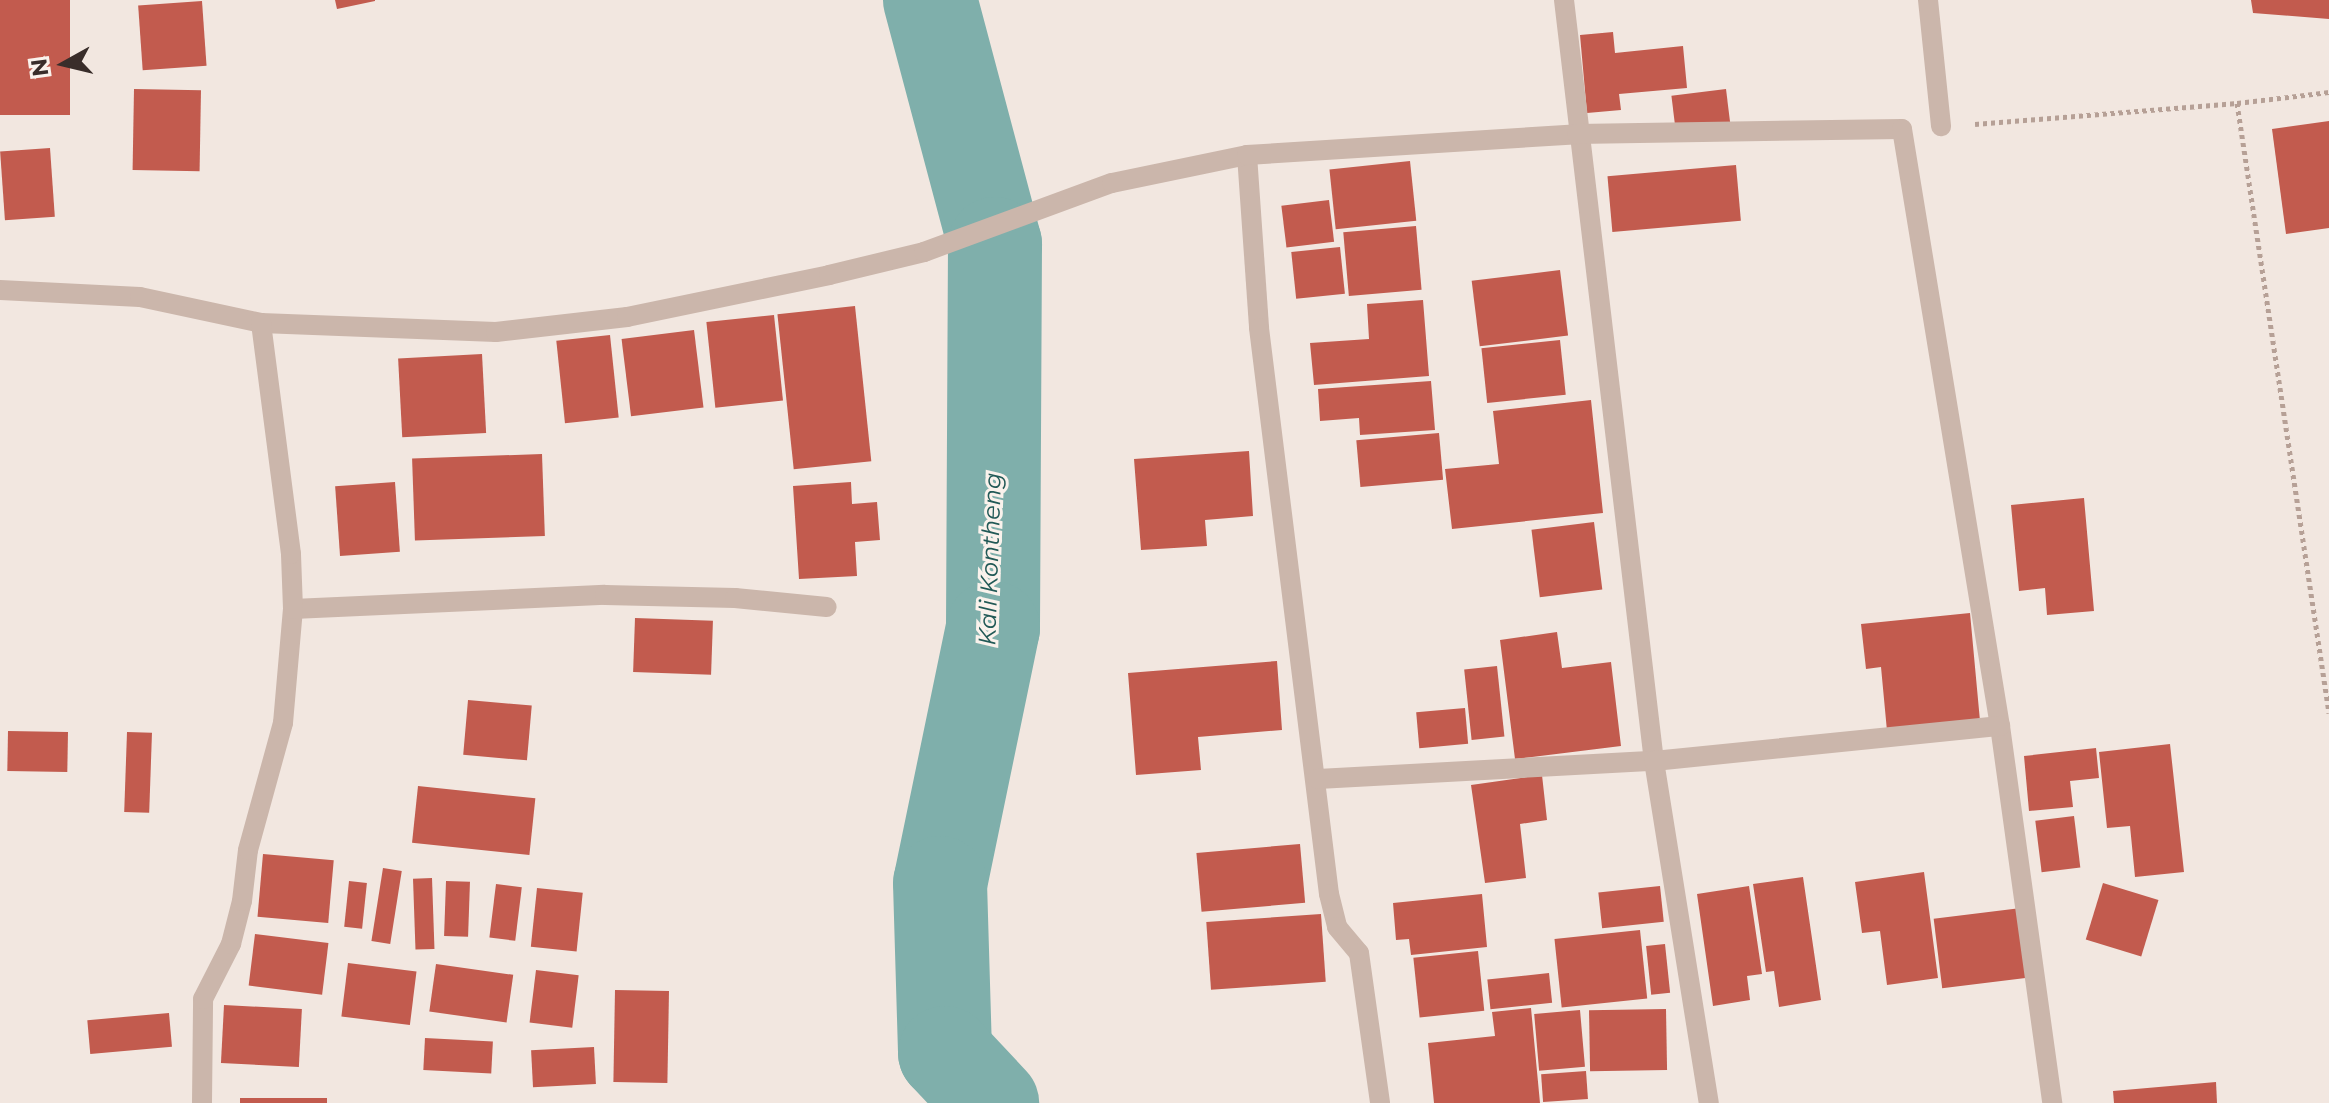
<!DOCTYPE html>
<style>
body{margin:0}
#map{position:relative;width:2329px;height:1103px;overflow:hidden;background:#f2e7e0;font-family:Montserrat,sans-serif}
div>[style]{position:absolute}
.river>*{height:94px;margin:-47px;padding:0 47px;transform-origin:47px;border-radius:47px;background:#7fafab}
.building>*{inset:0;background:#c25b4e;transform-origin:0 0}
.path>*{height:5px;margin-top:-2.5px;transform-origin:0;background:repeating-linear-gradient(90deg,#b6a096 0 4px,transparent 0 8px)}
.service>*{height:20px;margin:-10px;padding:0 10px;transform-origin:10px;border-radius:10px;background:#cbb6ab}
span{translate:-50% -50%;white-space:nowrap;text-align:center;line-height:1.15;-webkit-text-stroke:6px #faf2ec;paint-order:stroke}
.water-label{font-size:24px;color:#215956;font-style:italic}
.north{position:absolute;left:24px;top:24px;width:80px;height:80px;-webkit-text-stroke:6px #faf2ec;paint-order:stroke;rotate:262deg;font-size:22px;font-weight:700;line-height:32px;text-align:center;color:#392d2a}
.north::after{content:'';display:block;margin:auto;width:28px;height:36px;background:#392d2a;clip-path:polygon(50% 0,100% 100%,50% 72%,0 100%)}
</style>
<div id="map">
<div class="river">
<div style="left:930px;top:0;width:253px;rotate:75.1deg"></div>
<div style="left:995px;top:244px;width:384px;rotate:90.3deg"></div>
<div style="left:993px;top:628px;width:260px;rotate:101.7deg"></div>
<div style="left:940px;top:883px;width:170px;rotate:88.3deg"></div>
<div style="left:945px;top:1053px;width:69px;rotate:46.8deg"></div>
</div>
<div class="building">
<div style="left:0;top:0;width:70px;height:115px"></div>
<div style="clip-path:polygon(335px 0,375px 0,375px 1px,337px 9px)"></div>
<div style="clip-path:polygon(2251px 0,2329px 0,2329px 19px,2253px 13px)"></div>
<div style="left:202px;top:1px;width:65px;height:64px;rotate:86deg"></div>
<div style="clip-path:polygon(1613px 32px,1615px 53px,1683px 46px,1687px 88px,1619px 94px,1621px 110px,1587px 113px,1580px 35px)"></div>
<div style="left:134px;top:89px;width:67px;height:81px;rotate:1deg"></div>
<div style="left:1726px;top:89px;width:35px;height:55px;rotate:83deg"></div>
<div style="clip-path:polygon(2329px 121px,2329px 228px,2286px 234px,2272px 129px)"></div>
<div style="left:50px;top:148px;width:69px;height:50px;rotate:86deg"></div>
<div style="left:1410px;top:161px;width:60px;height:81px;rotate:84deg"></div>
<div style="left:1736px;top:165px;width:56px;height:129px;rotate:85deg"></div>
<div style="left:1329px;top:200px;width:42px;height:48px;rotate:83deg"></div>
<div style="left:1416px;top:226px;width:64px;height:73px;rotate:85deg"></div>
<div style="left:1340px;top:247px;width:47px;height:49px;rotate:84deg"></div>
<div style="left:1560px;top:270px;width:66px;height:89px;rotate:83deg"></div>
<div style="clip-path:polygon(1423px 300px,1429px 376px,1314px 385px,1310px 343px,1369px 339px,1367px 304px)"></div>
<div style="left:855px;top:306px;width:156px;height:78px;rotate:84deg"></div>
<div style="left:774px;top:315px;width:86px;height:68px;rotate:84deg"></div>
<div style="left:694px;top:330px;width:78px;height:73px;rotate:83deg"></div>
<div style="left:610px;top:335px;width:83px;height:54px;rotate:84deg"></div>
<div style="left:1560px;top:340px;width:55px;height:79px;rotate:84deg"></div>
<div style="left:482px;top:354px;width:79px;height:84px;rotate:87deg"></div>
<div style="clip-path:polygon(1431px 381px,1435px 430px,1360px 435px,1359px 418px,1320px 421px,1318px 389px)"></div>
<div style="clip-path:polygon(1591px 400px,1603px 513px,1452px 529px,1445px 469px,1499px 464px,1493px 411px)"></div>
<div style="left:1439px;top:433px;width:47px;height:83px;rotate:85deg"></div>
<div style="clip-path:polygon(1249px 451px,1253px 516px,1205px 520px,1207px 546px,1141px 550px,1134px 459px)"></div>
<div style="left:542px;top:454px;width:82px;height:130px;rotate:88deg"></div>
<div style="left:395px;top:482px;width:70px;height:60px;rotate:86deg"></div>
<div style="clip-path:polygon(851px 482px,852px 504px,877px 502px,880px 540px,855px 542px,857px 576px,799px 579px,793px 486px)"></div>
<div style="clip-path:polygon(2084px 498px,2094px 611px,2047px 615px,2045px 588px,2019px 591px,2011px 505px)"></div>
<div style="left:1594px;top:522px;width:68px;height:63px;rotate:83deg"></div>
<div style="clip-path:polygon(1970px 613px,1980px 721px,1887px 731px,1881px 667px,1866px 669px,1861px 624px)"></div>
<div style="left:635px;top:618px;width:78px;height:54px;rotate:2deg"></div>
<div style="clip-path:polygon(1557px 632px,1562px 668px,1611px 662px,1621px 746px,1515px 759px,1500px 640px)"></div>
<div style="clip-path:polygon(1277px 661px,1282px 730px,1198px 737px,1201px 770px,1136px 775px,1128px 673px)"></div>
<div style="left:1497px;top:666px;width:71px;height:33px;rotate:84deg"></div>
<div style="left:468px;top:700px;width:64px;height:55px;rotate:5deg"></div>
<div style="left:1465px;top:708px;width:36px;height:49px;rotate:85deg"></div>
<div style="left:8px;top:731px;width:60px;height:40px;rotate:1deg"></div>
<div style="left:127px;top:732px;width:25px;height:80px;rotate:2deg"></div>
<div style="clip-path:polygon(2170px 744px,2184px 872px,2135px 877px,2130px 826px,2107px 828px,2099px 752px)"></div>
<div style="clip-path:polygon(2096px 748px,2099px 778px,2070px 781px,2073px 807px,2029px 811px,2024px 756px)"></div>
<div style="clip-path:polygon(1542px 775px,1547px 820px,1520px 824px,1526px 878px,1485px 883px,1471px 785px)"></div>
<div style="left:418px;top:786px;width:118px;height:57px;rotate:6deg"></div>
<div style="left:2074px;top:816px;width:52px;height:39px;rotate:83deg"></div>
<div style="left:1300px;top:844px;width:59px;height:104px;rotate:85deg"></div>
<div style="left:263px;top:854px;width:71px;height:63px;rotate:5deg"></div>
<div style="left:383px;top:868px;width:19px;height:74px;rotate:9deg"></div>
<div style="clip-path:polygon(1924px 872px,1938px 978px,1887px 985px,1880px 931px,1862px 933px,1855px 882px)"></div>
<div style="clip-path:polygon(1803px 877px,1821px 1000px,1779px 1007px,1774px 971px,1766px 972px,1753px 884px)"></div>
<div style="left:432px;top:878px;width:71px;height:19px;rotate:88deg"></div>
<div style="left:349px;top:881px;width:18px;height:46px;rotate:6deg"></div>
<div style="left:446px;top:881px;width:24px;height:55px;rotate:2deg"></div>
<div style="left:2103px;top:883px;width:58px;height:59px;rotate:17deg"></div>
<div style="left:496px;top:884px;width:26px;height:54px;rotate:7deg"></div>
<div style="left:1660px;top:886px;width:36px;height:62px;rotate:84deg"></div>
<div style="clip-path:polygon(1749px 886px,1762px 974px,1747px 976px,1750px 1000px,1713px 1006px,1697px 894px)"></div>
<div style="left:537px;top:888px;width:46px;height:59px;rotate:6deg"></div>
<div style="clip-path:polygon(1482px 894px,1487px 947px,1411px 955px,1409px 939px,1396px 940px,1393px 903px)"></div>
<div style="left:2021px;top:908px;width:70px;height:88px;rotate:83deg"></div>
<div style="left:1321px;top:914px;width:68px;height:115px;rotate:86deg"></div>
<div style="left:1640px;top:930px;width:69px;height:86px;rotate:84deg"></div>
<div style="left:255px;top:934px;width:74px;height:52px;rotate:7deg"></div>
<div style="left:1665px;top:944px;width:49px;height:19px;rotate:84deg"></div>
<div style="left:1478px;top:951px;width:60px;height:65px;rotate:84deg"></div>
<div style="left:348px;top:963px;width:69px;height:54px;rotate:7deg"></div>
<div style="left:436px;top:964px;width:78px;height:48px;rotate:8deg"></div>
<div style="left:536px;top:970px;width:43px;height:53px;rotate:7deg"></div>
<div style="left:1549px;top:973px;width:30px;height:62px;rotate:84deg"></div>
<div style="left:615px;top:990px;width:54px;height:92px;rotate:1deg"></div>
<div style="left:224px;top:1005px;width:78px;height:58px;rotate:3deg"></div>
<div style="clip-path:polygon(1531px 1008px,1540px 1103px,1434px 1103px,1428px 1043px,1495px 1036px,1492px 1012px)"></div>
<div style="left:1666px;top:1009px;width:61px;height:77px;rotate:89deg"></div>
<div style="left:1580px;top:1010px;width:57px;height:46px;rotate:85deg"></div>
<div style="left:169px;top:1013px;width:34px;height:82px;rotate:85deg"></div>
<div style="left:425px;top:1038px;width:68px;height:32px;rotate:3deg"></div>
<div style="left:594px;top:1047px;width:37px;height:63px;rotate:87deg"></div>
<div style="left:1586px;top:1071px;width:28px;height:45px;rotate:86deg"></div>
<div style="clip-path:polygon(2216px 1082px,2217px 1103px,2114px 1103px,2113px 1091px)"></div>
<div style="left:240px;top:1098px;width:87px;height:5px"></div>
</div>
<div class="path">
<div style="left:2237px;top:103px;width:93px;rotate:-6.8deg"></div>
<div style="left:1975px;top:124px;width:263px;rotate:-4.6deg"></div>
<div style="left:2237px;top:103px;width:617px;rotate:81.42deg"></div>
</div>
<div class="service">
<div style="left:1564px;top:0;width:766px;rotate:83.26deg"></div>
<div style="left:1654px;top:761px;width:346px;rotate:80.9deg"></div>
<div style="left:1928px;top:0;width:127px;rotate:84.1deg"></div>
<div style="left:1247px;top:155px;width:173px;rotate:86deg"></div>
<div style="left:1259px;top:328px;width:570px;rotate:82.95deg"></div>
<div style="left:1329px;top:894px;width:34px;rotate:76deg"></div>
<div style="left:1337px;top:927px;width:34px;rotate:50deg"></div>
<div style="left:1359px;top:953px;width:151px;rotate:82deg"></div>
<div style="left:0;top:290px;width:140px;rotate:2.9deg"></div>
<div style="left:140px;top:297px;width:124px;rotate:12.1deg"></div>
<div style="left:261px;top:323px;width:235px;rotate:2.2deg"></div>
<div style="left:496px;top:332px;width:132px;rotate:-6.5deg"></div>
<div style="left:627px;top:317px;width:206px;rotate:-11.7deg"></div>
<div style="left:829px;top:275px;width:98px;rotate:-13.6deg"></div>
<div style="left:924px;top:252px;width:200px;rotate:-20.2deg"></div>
<div style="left:1112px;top:183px;width:138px;rotate:-11.7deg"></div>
<div style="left:1247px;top:155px;width:331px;rotate:-3.6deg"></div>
<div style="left:1577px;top:134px;width:325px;rotate:-0.9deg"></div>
<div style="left:1902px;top:129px;width:605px;rotate:80.68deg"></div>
<div style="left:2000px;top:726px;width:381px;rotate:82.1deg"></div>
<div style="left:293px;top:609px;width:312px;rotate:-2.6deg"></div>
<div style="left:605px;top:595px;width:130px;rotate:1.3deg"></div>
<div style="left:735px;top:598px;width:92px;rotate:5.6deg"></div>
<div style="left:1318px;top:779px;width:336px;rotate:-3.1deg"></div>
<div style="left:1654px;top:761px;width:348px;rotate:-5.8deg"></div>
<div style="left:202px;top:1103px;width:104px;rotate:-89.4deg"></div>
<div style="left:203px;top:999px;width:62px;rotate:-63deg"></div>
<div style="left:231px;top:944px;width:44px;rotate:-75.7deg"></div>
<div style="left:242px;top:901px;width:51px;rotate:-83.3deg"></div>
<div style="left:248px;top:850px;width:132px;rotate:-74.6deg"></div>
<div style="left:283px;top:723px;width:114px;rotate:-85deg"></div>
<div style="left:293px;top:609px;width:55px;rotate:-92.1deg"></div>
<div style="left:291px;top:554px;width:233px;rotate:-97.4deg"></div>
</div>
<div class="water-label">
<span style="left:990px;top:559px;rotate:-88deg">Kali Kontheng</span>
</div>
<div class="north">N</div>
</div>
